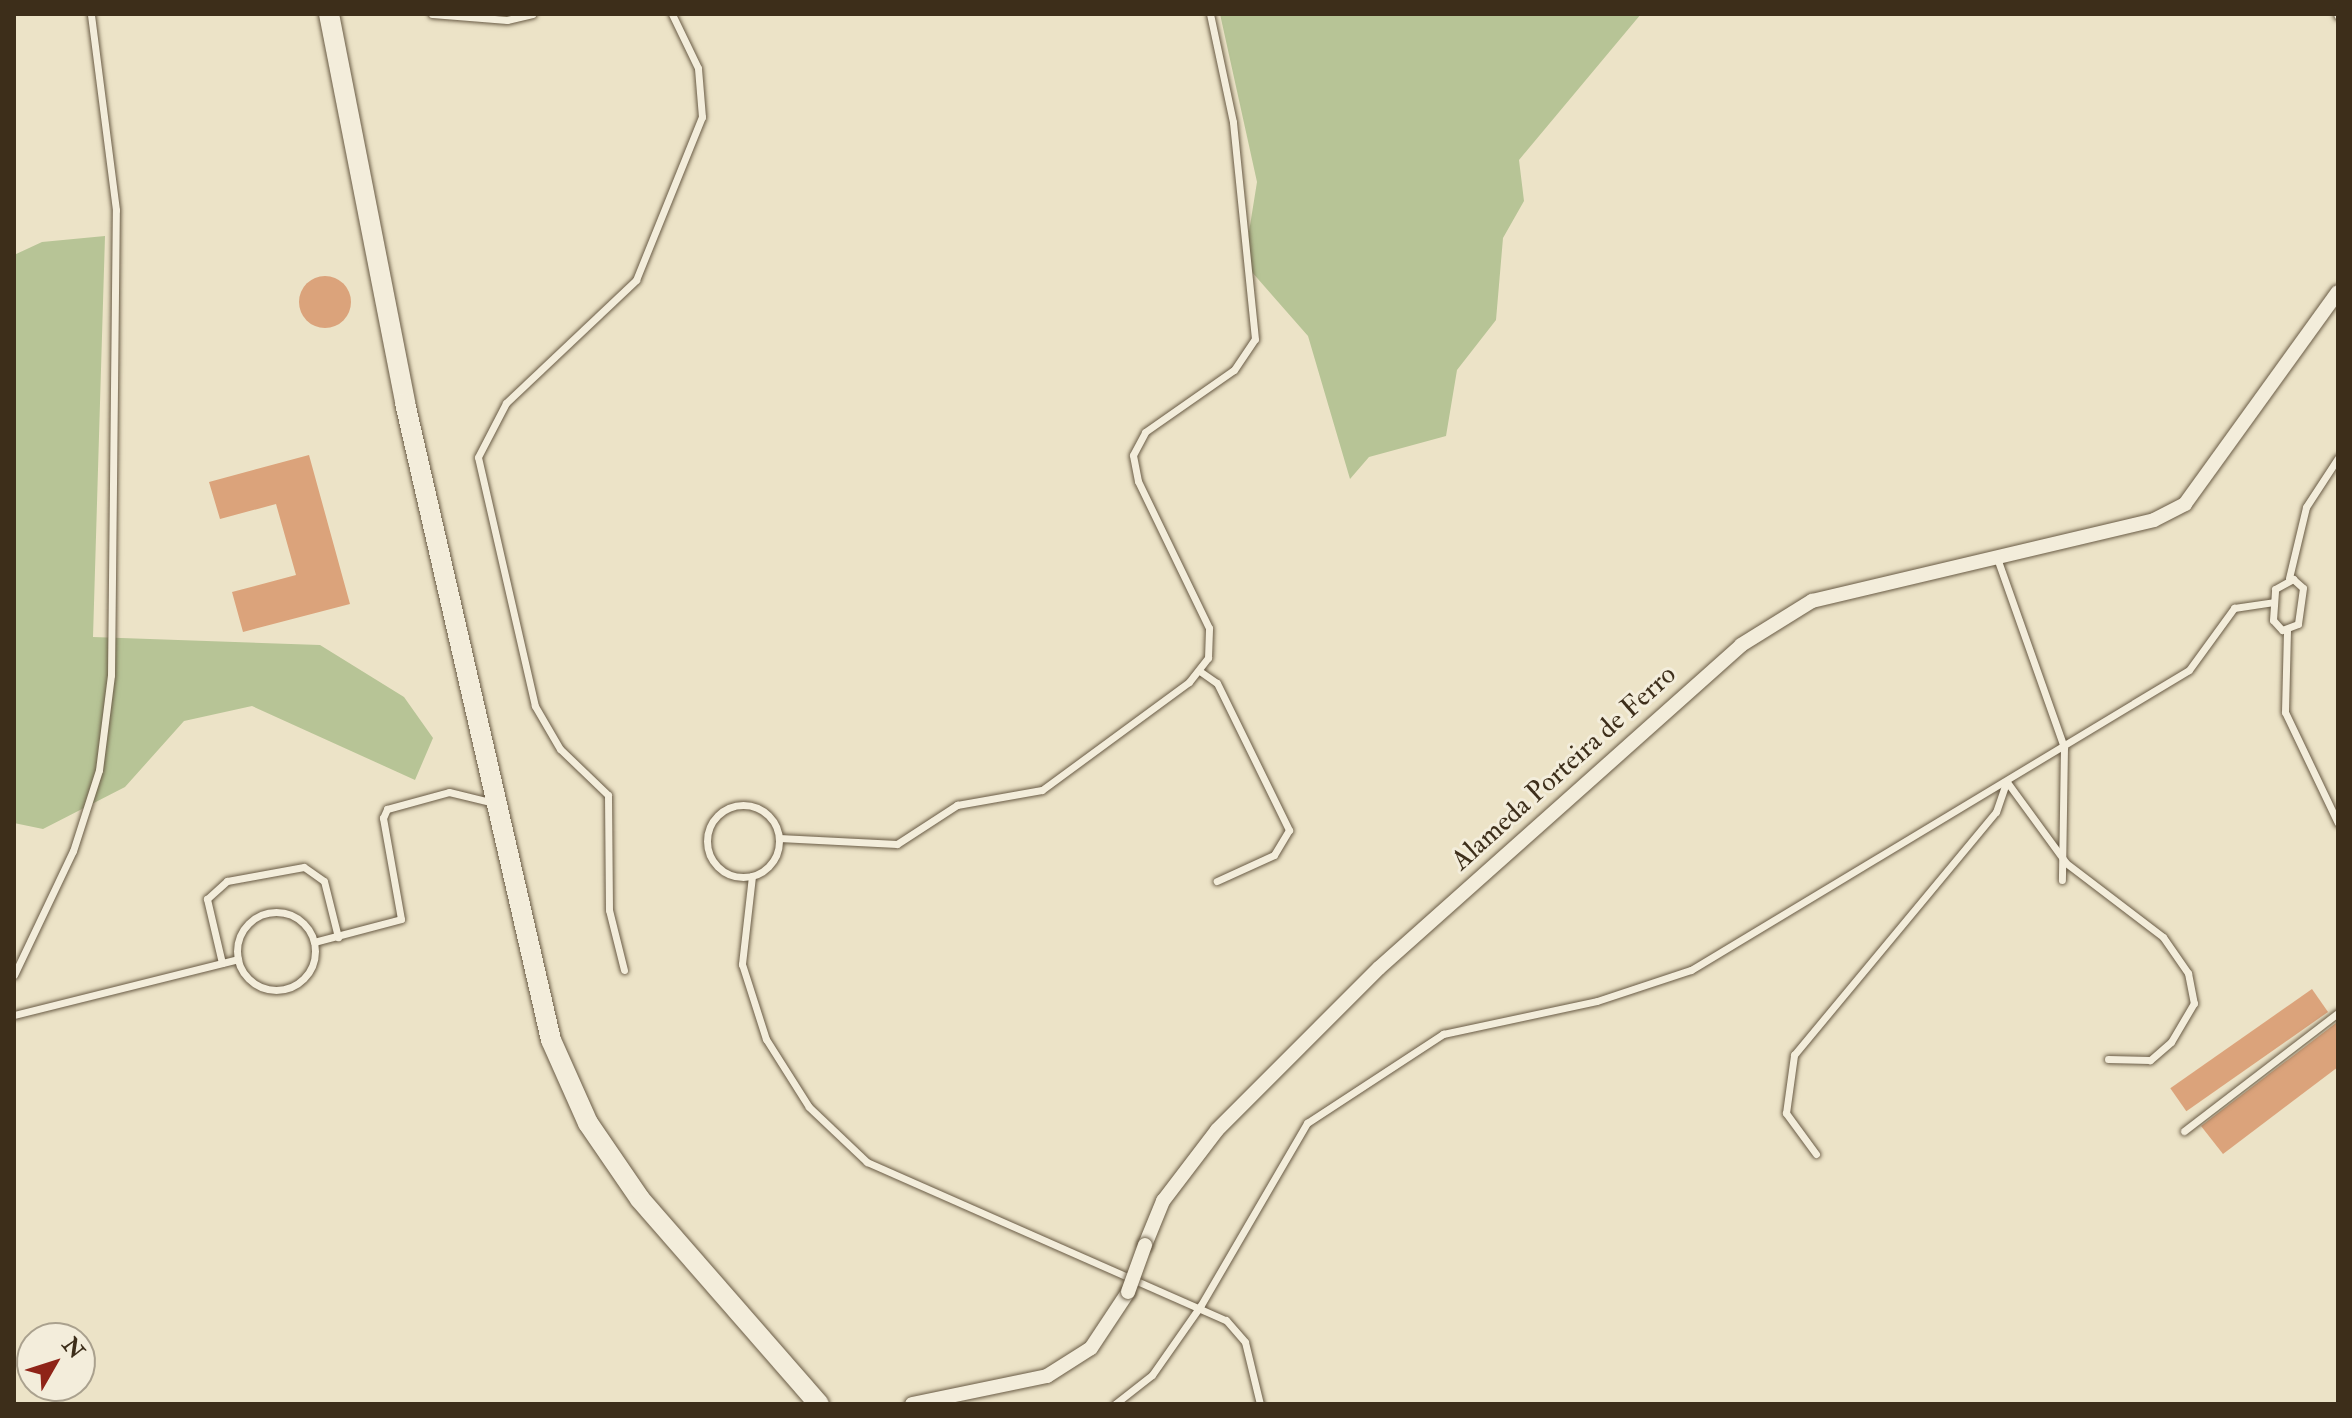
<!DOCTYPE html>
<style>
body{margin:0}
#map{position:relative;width:2352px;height:1418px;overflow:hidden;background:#ece3c7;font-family:"IM FELL Double Pica",serif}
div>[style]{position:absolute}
.green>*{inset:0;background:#b7c496}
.building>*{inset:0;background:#dba37b;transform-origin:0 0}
.round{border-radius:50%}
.roads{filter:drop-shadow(0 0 2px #695b45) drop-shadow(0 0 2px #695b45)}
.lane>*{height:7px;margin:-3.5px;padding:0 3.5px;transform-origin:3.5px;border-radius:3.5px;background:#f3eddb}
.lane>.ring{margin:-3.5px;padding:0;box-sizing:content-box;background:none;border:7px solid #f3eddb;border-radius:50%}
.street>*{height:14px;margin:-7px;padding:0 7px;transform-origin:7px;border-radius:7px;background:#f3eddb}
.secondary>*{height:20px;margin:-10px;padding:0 10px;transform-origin:10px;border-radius:10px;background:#f3eddb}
.bridges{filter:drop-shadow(0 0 2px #695b45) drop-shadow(0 0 2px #695b45)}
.street-bridge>*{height:14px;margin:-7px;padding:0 7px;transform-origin:7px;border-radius:7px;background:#f3eddb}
span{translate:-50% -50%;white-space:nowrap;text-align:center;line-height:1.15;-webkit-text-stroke:6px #f3eddb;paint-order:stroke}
.street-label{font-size:28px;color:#3d2e1a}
.frame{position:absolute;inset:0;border:16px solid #3d2e1a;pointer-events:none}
.north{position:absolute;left:16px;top:1322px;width:80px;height:80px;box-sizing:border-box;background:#f3eddb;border:2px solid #aaa18e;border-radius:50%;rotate:51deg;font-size:22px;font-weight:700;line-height:32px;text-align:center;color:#3d2e1a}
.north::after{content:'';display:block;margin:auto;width:28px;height:36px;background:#8f2418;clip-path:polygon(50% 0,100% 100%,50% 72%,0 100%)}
</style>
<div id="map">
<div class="green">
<div style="clip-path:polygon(1220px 14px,1641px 14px,1519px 160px,1524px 201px,1503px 238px,1496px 320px,1457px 370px,1446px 436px,1369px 457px,1350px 479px,1308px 336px,1244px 263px,1257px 182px)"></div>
<div style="clip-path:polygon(105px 236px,93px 637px,320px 645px,404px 697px,433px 738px,415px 780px,252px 706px,184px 721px,125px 787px,43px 829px,14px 823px,14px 255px,42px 242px)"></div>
</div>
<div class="building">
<div class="round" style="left:299px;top:276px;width:52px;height:52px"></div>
<div style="clip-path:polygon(309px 455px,350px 604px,243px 632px,232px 592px,296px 575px,276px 504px,220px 519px,209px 482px)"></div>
<div style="left:2312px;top:989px;width:28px;height:173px;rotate:55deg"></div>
<div style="clip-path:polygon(2336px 1023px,2338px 1067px,2223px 1154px,2201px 1126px)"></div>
</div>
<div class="roads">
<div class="lane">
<div style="left:432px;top:14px;width:75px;rotate:4.6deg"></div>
<div style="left:507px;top:20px;width:26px;rotate:-13deg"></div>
<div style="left:2337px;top:14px;width:2px;rotate:63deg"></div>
<div style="left:1997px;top:558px;width:201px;rotate:70.5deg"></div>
<div style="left:2064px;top:747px;width:133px;rotate:90.9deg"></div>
<div style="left:2289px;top:578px;width:73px;rotate:-76.5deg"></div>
<div style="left:2306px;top:507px;width:59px;rotate:-56.9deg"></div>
<div style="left:2293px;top:579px;width:13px;rotate:42deg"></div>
<div style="left:2303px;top:588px;width:36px;rotate:98deg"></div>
<div style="left:2298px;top:624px;width:17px;rotate:159deg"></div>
<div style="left:2282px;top:630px;width:13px;rotate:-132deg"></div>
<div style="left:2273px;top:620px;width:31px;rotate:-86deg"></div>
<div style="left:2275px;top:589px;width:21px;rotate:-29deg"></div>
<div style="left:2287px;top:630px;width:82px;rotate:91.4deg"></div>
<div style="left:2285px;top:712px;width:123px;rotate:64.5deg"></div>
<div style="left:1201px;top:672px;width:19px;rotate:35deg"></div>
<div style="left:1217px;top:683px;width:164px;rotate:63.9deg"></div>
<div style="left:1289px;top:830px;width:29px;rotate:121deg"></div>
<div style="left:1274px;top:855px;width:63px;rotate:155.5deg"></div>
<div style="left:2007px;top:782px;width:100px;rotate:53.9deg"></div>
<div style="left:2066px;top:863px;width:122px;rotate:37.3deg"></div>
<div style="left:2163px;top:937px;width:44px;rotate:55.2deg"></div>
<div style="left:2188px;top:973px;width:31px;rotate:79deg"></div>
<div style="left:2194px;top:1003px;width:45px;rotate:120.5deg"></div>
<div style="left:2171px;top:1042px;width:28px;rotate:139deg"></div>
<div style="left:2150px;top:1060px;width:42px;rotate:-178.6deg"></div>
<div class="ring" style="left:707px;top:805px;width:65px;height:65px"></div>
<div style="left:779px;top:838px;width:118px;rotate:2.9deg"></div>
<div style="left:897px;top:844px;width:72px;rotate:-33deg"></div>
<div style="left:957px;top:805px;width:86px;rotate:-10deg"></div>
<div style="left:1042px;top:790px;width:182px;rotate:-36.3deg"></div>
<div style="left:1189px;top:682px;width:31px;rotate:-52deg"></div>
<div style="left:1208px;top:658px;width:30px;rotate:-88deg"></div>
<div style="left:1209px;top:628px;width:163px;rotate:-115.8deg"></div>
<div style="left:1138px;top:481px;width:26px;rotate:-101deg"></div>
<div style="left:1133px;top:455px;width:26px;rotate:-62deg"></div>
<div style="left:1145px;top:432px;width:108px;rotate:-34.9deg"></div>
<div style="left:1234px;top:370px;width:37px;rotate:-56deg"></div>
<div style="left:1255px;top:339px;width:218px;rotate:-95.8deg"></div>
<div style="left:1233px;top:122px;width:110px;rotate:-102deg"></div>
<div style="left:752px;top:876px;width:89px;rotate:96.5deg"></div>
<div style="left:742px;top:964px;width:79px;rotate:72.3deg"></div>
<div style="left:766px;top:1039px;width:80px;rotate:57.7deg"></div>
<div style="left:809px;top:1107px;width:80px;rotate:43.5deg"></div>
<div style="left:867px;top:1162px;width:392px;rotate:23.8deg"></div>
<div style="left:1226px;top:1320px;width:29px;rotate:49deg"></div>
<div style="left:1245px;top:1342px;width:64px;rotate:76.4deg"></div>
<div class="ring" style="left:237px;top:912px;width:71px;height:71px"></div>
<div style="left:314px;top:942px;width:90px;rotate:-14.8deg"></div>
<div style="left:401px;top:919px;width:103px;rotate:-100.1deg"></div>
<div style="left:383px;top:818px;width:10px;rotate:-66deg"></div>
<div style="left:387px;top:809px;width:64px;rotate:-15.3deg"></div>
<div style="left:449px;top:792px;width:46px;rotate:13.7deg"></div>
<div style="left:222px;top:963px;width:66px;rotate:-103.2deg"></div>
<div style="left:207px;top:899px;width:27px;rotate:-42deg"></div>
<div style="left:227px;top:881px;width:78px;rotate:-10.3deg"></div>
<div style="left:304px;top:867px;width:24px;rotate:35deg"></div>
<div style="left:324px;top:881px;width:58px;rotate:76deg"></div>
<div style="left:624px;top:970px;width:62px;rotate:-104deg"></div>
<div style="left:609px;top:910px;width:115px;rotate:-90.5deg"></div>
<div style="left:608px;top:795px;width:66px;rotate:-136.2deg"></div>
<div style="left:560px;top:749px;width:50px;rotate:-120.2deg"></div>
<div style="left:535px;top:706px;width:255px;rotate:-102.9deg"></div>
<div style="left:478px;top:457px;width:61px;rotate:-62.6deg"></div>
<div style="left:506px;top:403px;width:179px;rotate:-43.4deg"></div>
<div style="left:636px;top:280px;width:176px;rotate:-68deg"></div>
<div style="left:702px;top:117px;width:49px;rotate:-94.7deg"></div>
<div style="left:698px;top:68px;width:60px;rotate:-115.7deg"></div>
<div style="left:14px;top:975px;width:137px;rotate:-64.6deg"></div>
<div style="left:73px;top:851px;width:85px;rotate:-72.2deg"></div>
<div style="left:99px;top:770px;width:96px;rotate:-82.8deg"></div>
<div style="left:111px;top:675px;width:465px;rotate:-89.4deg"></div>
<div style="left:116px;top:210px;width:198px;rotate:-97.3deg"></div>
<div style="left:14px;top:1015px;width:231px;rotate:-14deg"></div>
<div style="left:2184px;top:1131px;width:194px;rotate:-37.5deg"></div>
<div style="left:1816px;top:1154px;width:51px;rotate:-126.2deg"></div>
<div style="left:1786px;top:1113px;width:59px;rotate:-82.1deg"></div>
<div style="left:1794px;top:1055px;width:316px;rotate:-50.3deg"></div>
<div style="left:1996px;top:812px;width:31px;rotate:-71deg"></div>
<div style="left:1115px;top:1404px;width:47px;rotate:-38.1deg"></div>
<div style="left:1152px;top:1375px;width:85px;rotate:-55deg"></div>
<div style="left:1201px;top:1305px;width:211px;rotate:-59.8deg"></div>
<div style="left:1307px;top:1123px;width:163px;rotate:-33.2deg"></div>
<div style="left:1443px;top:1034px;width:157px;rotate:-12.1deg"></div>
<div style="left:1597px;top:1001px;width:99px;rotate:-18.3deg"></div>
<div style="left:1691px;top:970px;width:581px;rotate:-31.07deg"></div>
<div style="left:2189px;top:670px;width:77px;rotate:-54deg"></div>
<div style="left:2234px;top:608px;width:40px;rotate:-8.5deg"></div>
</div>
<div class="street">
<div style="left:1145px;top:1245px;width:48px;rotate:-67.8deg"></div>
<div style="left:1163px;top:1201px;width:89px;rotate:-52.7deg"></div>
<div style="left:1217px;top:1130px;width:229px;rotate:-45deg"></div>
<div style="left:1379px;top:968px;width:485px;rotate:-41.7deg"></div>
<div style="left:1741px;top:645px;width:84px;rotate:-31.8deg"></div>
<div style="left:1812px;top:601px;width:351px;rotate:-13.3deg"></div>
<div style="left:2154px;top:520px;width:35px;rotate:-27deg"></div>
<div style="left:2185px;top:504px;width:261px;rotate:-54.2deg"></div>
<div style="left:912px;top:1404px;width:138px;rotate:-11.7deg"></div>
<div style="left:1047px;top:1376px;width:52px;rotate:-32.5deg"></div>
<div style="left:1091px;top:1348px;width:67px;rotate:-56.5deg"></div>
</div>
<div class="secondary">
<div style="left:329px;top:14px;width:396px;rotate:78.9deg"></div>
<div style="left:405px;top:403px;width:654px;rotate:77.09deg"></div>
<div style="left:551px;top:1040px;width:91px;rotate:66deg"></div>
<div style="left:588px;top:1123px;width:92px;rotate:55.6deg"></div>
<div style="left:640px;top:1199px;width:272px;rotate:48.9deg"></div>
</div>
</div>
<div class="bridges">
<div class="street-bridge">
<div style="left:1128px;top:1292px;width:50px;rotate:-70.1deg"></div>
</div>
</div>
<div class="street-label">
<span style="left:1564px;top:768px;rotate:-42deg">Alameda Porteira de Ferro</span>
</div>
<div class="frame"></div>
<div class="north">N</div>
</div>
